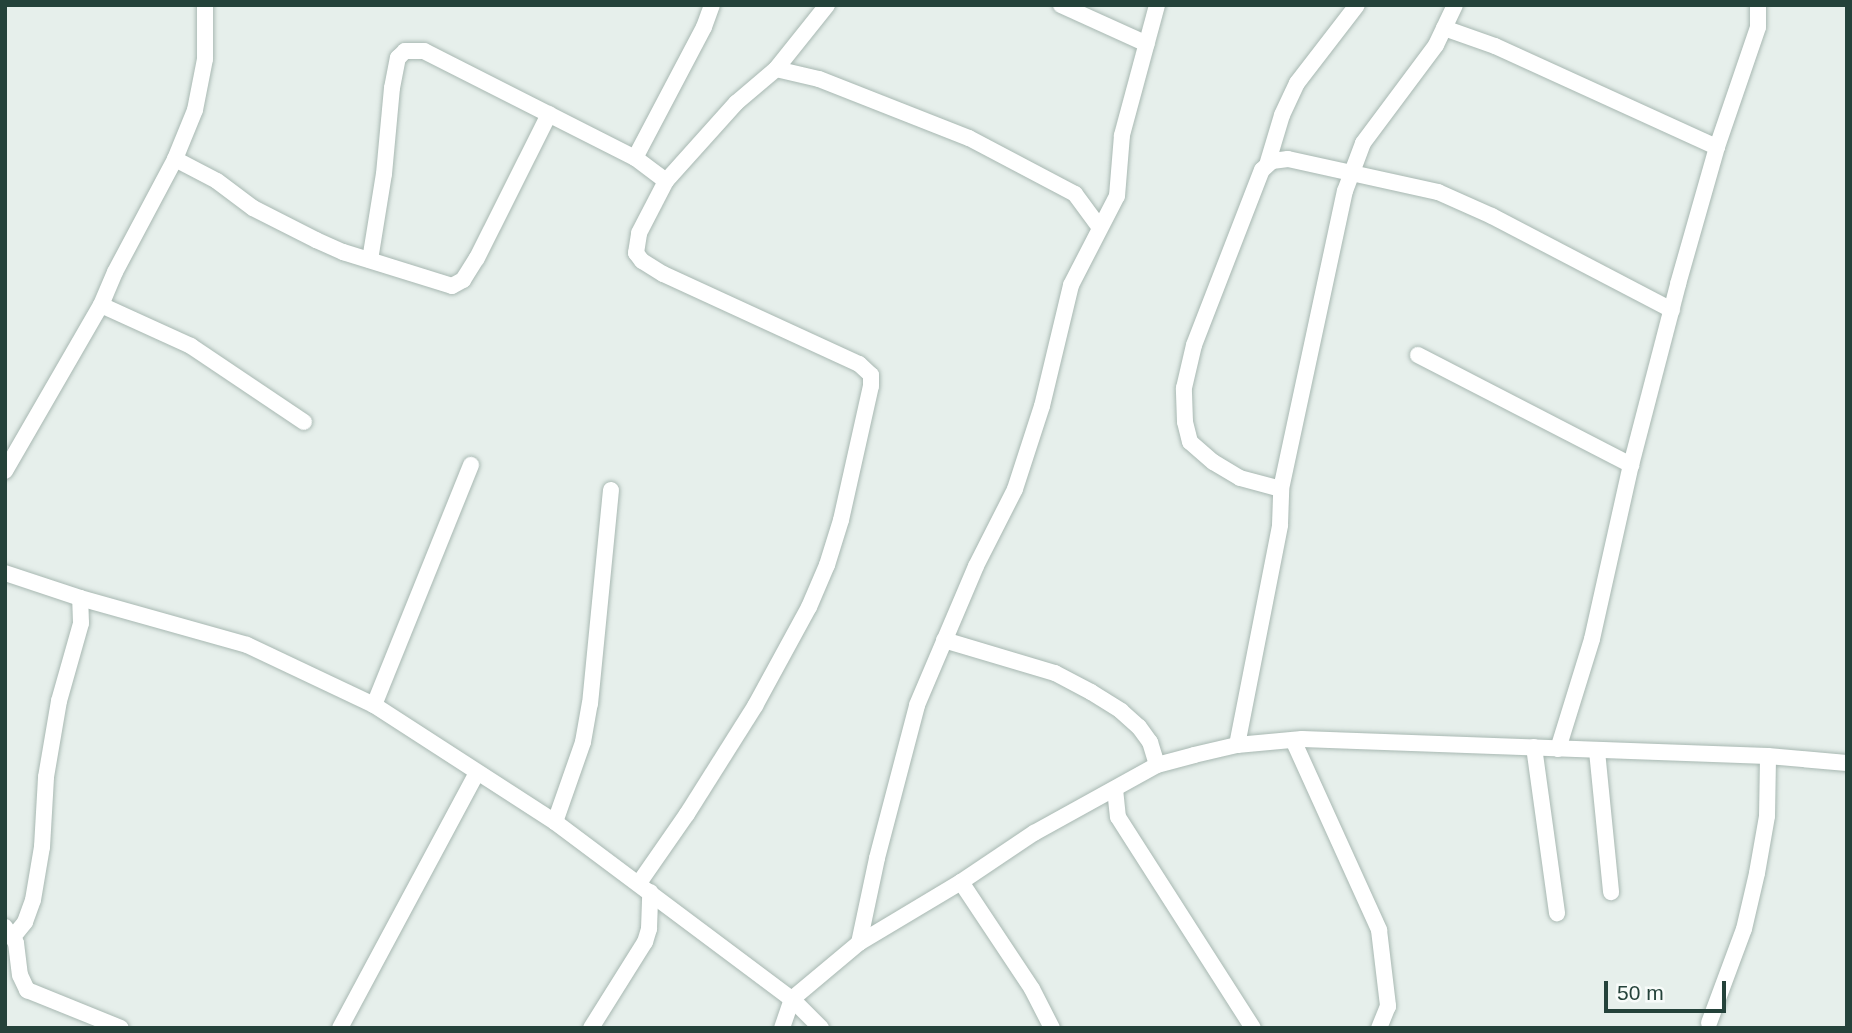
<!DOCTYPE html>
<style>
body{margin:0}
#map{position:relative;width:1852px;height:1033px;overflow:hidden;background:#e6efeb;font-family:Arial,sans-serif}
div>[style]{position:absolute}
.roads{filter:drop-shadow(0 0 2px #a8b8b2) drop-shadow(0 0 2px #a8b8b2)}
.street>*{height:16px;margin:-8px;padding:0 8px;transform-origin:8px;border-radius:8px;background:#fff}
span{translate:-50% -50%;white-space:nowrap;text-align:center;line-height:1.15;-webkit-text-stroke:7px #f7fbf9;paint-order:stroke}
.frame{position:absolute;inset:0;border:7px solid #24423a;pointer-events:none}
.scale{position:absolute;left:1604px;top:981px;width:122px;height:32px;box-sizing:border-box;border:4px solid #24423a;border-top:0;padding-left:9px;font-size:21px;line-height:24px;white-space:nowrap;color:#24423a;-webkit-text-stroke:5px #f7fbf9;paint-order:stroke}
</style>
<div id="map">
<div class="roads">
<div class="street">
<div style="left:1061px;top:5px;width:94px;rotate:24.4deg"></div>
<div style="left:1444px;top:28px;width:54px;rotate:19.4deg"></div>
<div style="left:1495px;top:46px;width:244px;rotate:24.5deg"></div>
<div style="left:776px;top:69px;width:44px;rotate:13.1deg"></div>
<div style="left:819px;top:79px;width:161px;rotate:21.5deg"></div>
<div style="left:969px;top:138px;width:120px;rotate:27.8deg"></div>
<div style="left:1075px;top:194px;width:42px;rotate:53.7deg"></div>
<div style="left:175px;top:159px;width:47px;rotate:27.6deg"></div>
<div style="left:217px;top:181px;width:45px;rotate:36.9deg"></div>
<div style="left:253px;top:208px;width:71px;rotate:26.9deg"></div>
<div style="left:316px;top:240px;width:30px;rotate:24deg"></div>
<div style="left:343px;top:252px;width:114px;rotate:17.3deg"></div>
<div style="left:452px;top:286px;width:13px;rotate:-29deg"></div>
<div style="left:463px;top:280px;width:26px;rotate:-58deg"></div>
<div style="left:477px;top:258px;width:161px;rotate:-63.4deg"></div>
<div style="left:1267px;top:165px;width:52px;rotate:-73.3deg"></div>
<div style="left:1282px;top:115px;width:35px;rotate:-65deg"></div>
<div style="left:1297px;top:83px;width:98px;rotate:-52.4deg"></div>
<div style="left:666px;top:181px;width:39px;rotate:-143deg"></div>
<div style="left:635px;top:158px;width:148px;rotate:-62.2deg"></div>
<div style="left:704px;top:27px;width:23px;rotate:-70deg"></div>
<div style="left:370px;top:260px;width:87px;rotate:-80.8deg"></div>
<div style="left:384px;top:174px;width:86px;rotate:-84.7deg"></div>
<div style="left:392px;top:88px;width:31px;rotate:-79deg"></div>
<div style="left:398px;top:58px;width:10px;rotate:-45deg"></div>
<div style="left:405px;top:51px;width:19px"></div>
<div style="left:424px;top:51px;width:237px;rotate:26.9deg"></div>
<div style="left:101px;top:305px;width:99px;rotate:24.5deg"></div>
<div style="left:191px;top:346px;width:136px;rotate:33.9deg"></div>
<div style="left:1418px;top:355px;width:240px;rotate:27.3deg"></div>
<div style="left:5px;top:471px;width:192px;rotate:-60deg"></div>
<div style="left:101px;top:305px;width:36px;rotate:-67deg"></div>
<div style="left:115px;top:272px;width:128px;rotate:-62deg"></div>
<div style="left:175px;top:159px;width:53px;rotate:-67.8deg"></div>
<div style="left:195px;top:110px;width:52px;rotate:-78.9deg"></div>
<div style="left:205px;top:59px;width:54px;rotate:-90deg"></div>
<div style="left:1281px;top:489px;width:42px;rotate:-165deg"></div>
<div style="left:1240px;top:478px;width:31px;rotate:-149deg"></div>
<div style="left:1213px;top:462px;width:30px;rotate:-139deg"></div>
<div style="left:1190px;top:442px;width:21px;rotate:-104deg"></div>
<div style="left:1185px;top:422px;width:34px;rotate:-92deg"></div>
<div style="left:1184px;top:388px;width:44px;rotate:-76.9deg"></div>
<div style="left:1194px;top:345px;width:188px;rotate:-68.8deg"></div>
<div style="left:1262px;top:170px;width:13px;rotate:-42deg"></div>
<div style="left:1272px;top:161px;width:16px;rotate:-7deg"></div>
<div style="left:1288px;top:159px;width:154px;rotate:12.4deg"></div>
<div style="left:1438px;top:192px;width:59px;rotate:24deg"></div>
<div style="left:1492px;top:216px;width:203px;rotate:27.6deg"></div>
<div style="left:5px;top:573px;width:79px;rotate:18.4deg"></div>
<div style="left:80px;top:598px;width:173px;rotate:15.7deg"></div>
<div style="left:247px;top:645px;width:140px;rotate:25.3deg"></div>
<div style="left:374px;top:705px;width:216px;rotate:32.9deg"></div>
<div style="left:555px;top:822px;width:296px;rotate:36.8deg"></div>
<div style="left:792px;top:999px;width:41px;rotate:45deg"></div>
<div style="left:944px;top:640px;width:116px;rotate:16.6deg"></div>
<div style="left:1055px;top:673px;width:41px;rotate:27.8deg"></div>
<div style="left:1091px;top:692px;width:36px;rotate:32deg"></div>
<div style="left:1121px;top:711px;width:24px;rotate:42deg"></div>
<div style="left:1139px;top:727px;width:19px;rotate:54deg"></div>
<div style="left:1150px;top:742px;width:24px;rotate:73deg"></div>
<div style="left:374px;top:705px;width:259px;rotate:-68deg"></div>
<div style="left:1293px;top:740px;width:209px;rotate:65.6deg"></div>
<div style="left:1379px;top:930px;width:77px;rotate:83.2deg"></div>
<div style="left:1388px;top:1006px;width:24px;rotate:112deg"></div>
<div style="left:1237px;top:745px;width:224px;rotate:-78.9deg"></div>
<div style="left:1280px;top:525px;width:36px;rotate:-88deg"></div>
<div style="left:1281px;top:489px;width:305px;rotate:-77.9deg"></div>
<div style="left:1345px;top:191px;width:51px;rotate:-69.4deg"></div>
<div style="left:1363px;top:143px;width:122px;rotate:-53.3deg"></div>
<div style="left:1436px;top:45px;width:44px;rotate:-64.6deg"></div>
<div style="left:1534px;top:747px;width:168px;rotate:82.1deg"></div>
<div style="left:1558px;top:749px;width:115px;rotate:-72.8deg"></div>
<div style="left:1592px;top:639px;width:178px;rotate:-77.4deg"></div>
<div style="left:1631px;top:465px;width:187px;rotate:-75.4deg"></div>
<div style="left:1678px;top:284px;width:142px;rotate:-74.1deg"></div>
<div style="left:1717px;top:147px;width:127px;rotate:-71.1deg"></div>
<div style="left:1758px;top:27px;width:22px;rotate:-90deg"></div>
<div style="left:1597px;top:751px;width:142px;rotate:84.3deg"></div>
<div style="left:1115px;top:789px;width:28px;rotate:84deg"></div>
<div style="left:1118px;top:817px;width:250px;rotate:57.4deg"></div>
<div style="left:555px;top:822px;width:85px;rotate:-70.7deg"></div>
<div style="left:583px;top:742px;width:39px;rotate:-80deg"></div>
<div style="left:590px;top:704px;width:215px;rotate:-84.4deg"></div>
<div style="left:961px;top:882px;width:128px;rotate:56.4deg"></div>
<div style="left:1032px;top:989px;width:44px;rotate:62.9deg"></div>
<div style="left:639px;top:883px;width:84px;rotate:-55.2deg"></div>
<div style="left:687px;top:814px;width:128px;rotate:-57.8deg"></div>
<div style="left:755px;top:706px;width:113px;rotate:-61.4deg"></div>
<div style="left:809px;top:607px;width:46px;rotate:-66.8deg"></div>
<div style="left:827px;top:565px;width:47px;rotate:-72.7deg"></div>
<div style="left:841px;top:520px;width:137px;rotate:-77.4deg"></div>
<div style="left:871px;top:386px;width:11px;rotate:-90deg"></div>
<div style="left:871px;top:375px;width:16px;rotate:-137deg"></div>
<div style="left:859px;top:364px;width:216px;rotate:-155.3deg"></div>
<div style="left:663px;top:274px;width:25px;rotate:-148deg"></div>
<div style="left:642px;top:261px;width:10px;rotate:-127deg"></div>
<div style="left:636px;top:253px;width:20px;rotate:-81deg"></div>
<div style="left:639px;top:233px;width:59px;rotate:-62.6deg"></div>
<div style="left:666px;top:181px;width:105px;rotate:-48.1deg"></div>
<div style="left:736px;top:103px;width:52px;rotate:-40.4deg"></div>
<div style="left:776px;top:69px;width:82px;rotate:-51.4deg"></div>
<div style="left:5px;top:927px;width:19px;rotate:55deg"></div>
<div style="left:16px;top:943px;width:32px;rotate:83deg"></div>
<div style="left:20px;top:975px;width:17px;rotate:65deg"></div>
<div style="left:27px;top:990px;width:101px;rotate:22deg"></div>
<div style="left:13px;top:937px;width:19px;rotate:-51deg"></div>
<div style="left:25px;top:922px;width:23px;rotate:-70deg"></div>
<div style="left:33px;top:900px;width:54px;rotate:-80.4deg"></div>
<div style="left:42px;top:847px;width:70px;rotate:-86.7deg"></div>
<div style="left:46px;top:777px;width:77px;rotate:-80.3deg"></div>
<div style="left:59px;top:701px;width:81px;rotate:-74.2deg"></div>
<div style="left:81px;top:623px;width:25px;rotate:-92deg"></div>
<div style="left:859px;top:943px;width:87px;rotate:-78deg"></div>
<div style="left:877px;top:858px;width:158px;rotate:-75.3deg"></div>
<div style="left:917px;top:705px;width:151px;rotate:-67deg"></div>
<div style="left:976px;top:566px;width:86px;rotate:-63.1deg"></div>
<div style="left:1015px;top:489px;width:87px;rotate:-72deg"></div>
<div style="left:1042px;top:406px;width:124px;rotate:-76.5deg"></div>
<div style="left:1071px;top:285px;width:100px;rotate:-62.7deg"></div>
<div style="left:1117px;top:196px;width:61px;rotate:-85.3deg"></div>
<div style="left:1122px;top:135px;width:135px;rotate:-74.9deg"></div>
<div style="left:1709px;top:1023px;width:100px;rotate:-69.6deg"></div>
<div style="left:1744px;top:929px;width:57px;rotate:-76.9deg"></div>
<div style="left:1757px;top:873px;width:58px;rotate:-80deg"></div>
<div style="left:1767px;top:816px;width:60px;rotate:-89deg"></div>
<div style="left:340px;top:1028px;width:290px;rotate:-61.8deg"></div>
<div style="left:591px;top:1028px;width:102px;rotate:-57.9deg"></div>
<div style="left:645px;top:942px;width:14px;rotate:-73deg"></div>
<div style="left:649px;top:929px;width:37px;rotate:-88deg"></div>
<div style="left:782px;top:1028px;width:31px;rotate:-71deg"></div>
<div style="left:792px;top:999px;width:87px;rotate:-39.9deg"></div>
<div style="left:859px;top:943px;width:119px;rotate:-30.9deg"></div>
<div style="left:961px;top:882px;width:88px;rotate:-33.9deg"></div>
<div style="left:1034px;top:833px;width:141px;rotate:-28.9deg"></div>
<div style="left:1157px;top:765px;width:38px;rotate:-15deg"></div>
<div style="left:1194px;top:755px;width:44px;rotate:-13.1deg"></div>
<div style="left:1237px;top:745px;width:65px;rotate:-5.3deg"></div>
<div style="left:1302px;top:739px;width:466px;rotate:2.1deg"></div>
<div style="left:1768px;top:756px;width:79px;rotate:5.1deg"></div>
</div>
</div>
<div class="frame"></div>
<div class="scale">50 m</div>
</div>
